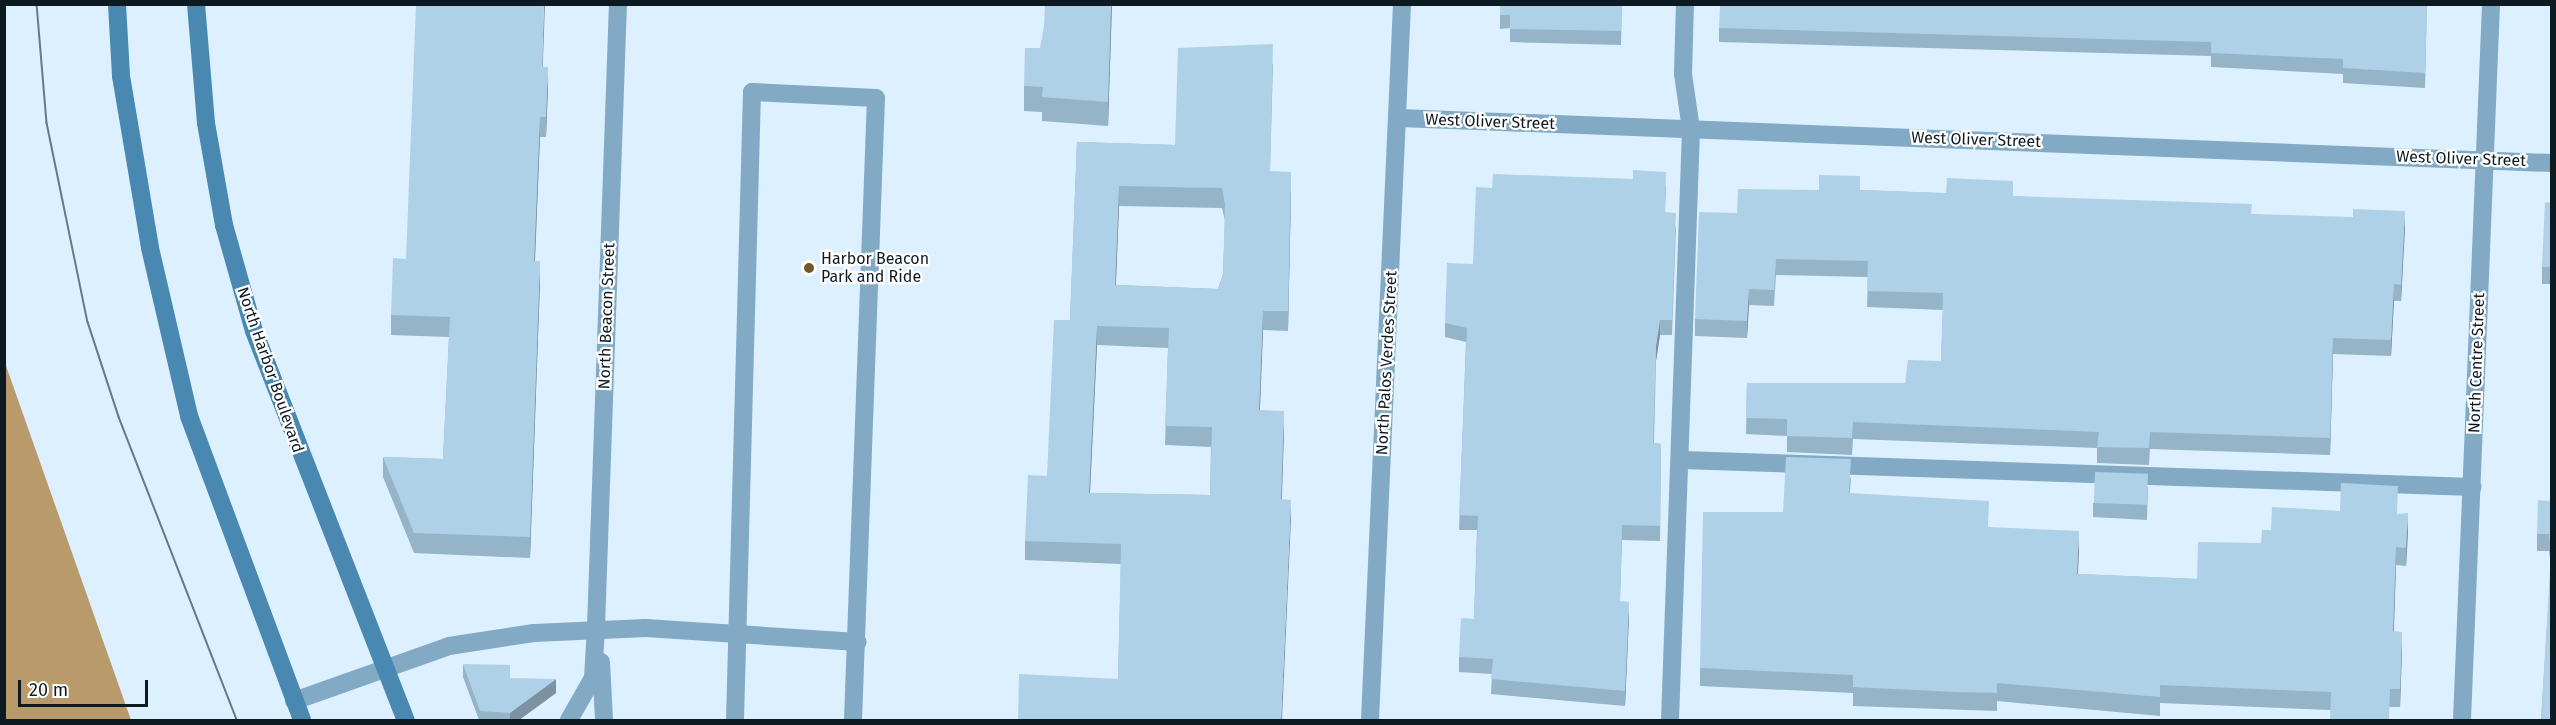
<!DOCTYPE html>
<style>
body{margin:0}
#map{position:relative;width:2556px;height:725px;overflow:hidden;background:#dcf0ff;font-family:"Fira Sans",sans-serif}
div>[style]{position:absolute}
.water>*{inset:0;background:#b89a6b}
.lane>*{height:18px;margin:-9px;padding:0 9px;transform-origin:9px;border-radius:9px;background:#82aac5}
.street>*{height:18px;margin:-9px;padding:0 9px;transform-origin:9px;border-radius:9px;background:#82aac5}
.secondary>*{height:18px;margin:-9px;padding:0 9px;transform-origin:9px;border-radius:9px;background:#4988b1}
.tram>*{height:1.5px;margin:-0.75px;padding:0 0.75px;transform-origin:0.75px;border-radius:0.75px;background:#697984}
.wall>*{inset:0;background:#96b4c8}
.shaded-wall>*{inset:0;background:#7a92a2}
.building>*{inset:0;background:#afd1e8;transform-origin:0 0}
.dots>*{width:16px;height:16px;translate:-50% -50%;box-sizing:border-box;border:3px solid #fff;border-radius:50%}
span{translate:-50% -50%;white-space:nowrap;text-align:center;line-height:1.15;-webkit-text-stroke:4.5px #fff;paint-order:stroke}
.street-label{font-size:16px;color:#0e1a22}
.poi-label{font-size:16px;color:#0e1a22}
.left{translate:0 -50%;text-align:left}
.frame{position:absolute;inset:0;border:6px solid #0e1a22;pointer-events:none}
.scale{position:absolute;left:18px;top:680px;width:130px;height:27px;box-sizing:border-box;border:3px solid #0e1a22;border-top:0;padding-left:8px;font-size:18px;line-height:21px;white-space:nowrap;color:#0e1a22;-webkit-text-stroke:4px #fff;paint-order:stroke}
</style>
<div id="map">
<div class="water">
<div style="clip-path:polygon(4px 363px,5px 363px,131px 720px,5px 720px)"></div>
</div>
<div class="lane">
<div style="left:1682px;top:460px;width:791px;rotate:1.95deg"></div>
<div style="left:294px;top:701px;width:164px;rotate:-19.5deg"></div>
<div style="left:449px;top:646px;width:86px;rotate:-8.7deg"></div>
<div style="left:534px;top:633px;width:112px;rotate:-2.6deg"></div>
<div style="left:646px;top:628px;width:212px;rotate:3.8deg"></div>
<div style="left:735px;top:720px;width:628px;rotate:-88.45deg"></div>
<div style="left:752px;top:92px;width:124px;rotate:2.8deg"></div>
<div style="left:876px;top:98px;width:622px;rotate:92.12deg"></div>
<div style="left:1670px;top:720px;width:591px;rotate:-87.96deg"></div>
<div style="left:1691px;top:129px;width:56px;rotate:-98.3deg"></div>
<div style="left:1683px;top:74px;width:70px;rotate:-88.4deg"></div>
</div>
<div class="street">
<div style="left:1400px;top:118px;width:1153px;rotate:2.24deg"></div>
<div style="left:601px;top:662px;width:58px;rotate:87deg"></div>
<div style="left:569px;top:720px;width:48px;rotate:-60.3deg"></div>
<div style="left:593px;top:678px;width:51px;rotate:-86.6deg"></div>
<div style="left:596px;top:627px;width:623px;rotate:-87.98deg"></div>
<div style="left:1370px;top:720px;width:717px;rotate:-87.44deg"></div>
<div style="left:2462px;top:720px;width:717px;rotate:-87.68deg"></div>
</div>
<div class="secondary">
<div style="left:117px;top:4px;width:72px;rotate:86.8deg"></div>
<div style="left:121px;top:76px;width:174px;rotate:80.4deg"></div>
<div style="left:150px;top:248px;width:172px;rotate:76.9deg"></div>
<div style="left:189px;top:416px;width:324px;rotate:69.6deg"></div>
<div style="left:196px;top:4px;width:119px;rotate:85.2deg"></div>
<div style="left:206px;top:123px;width:104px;rotate:80deg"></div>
<div style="left:224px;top:225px;width:110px;rotate:74.2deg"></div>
<div style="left:254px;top:331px;width:418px;rotate:68.7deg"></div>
</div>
<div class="tram">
<div style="left:37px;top:4px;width:119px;rotate:85.2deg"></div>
<div style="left:47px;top:123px;width:203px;rotate:78.4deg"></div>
<div style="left:88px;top:322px;width:100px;rotate:71.9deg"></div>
<div style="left:119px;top:417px;width:325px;rotate:68.7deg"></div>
</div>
<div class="wall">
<div style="clip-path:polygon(1112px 4px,1108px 126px,1042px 121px,1042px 112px,1024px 111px,1024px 86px,1040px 48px)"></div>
<div style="clip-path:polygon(1500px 4px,1622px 4px,1621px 45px,1510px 42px,1510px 28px,1500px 29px)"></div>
<div style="clip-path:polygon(2427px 4px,2425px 88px,2343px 83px,2343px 74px,2211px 67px,2211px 56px,1719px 42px,1719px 28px)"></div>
<div style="clip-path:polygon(evenodd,1273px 64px,1270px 171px,1291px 192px,1288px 331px,1263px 330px,1260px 410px,1284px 430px,1282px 499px,1291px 519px,1118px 679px,1121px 564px,1025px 560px,1025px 541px,1047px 476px,1070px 320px,1077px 142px,1175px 145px,1273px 64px,1119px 206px,1222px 208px,1225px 221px,1223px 274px,1218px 289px,1116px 285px,1119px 206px,1273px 64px,1097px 345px,1168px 348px,1165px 445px,1211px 447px,1210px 495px,1090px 493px,1097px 345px)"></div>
<div style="clip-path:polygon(543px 67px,548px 87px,546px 137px,540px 137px,535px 261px,540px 282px,530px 558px,414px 553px,383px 477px,383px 457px,443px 459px,449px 337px,391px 335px,391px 315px,406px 259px)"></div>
<div style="clip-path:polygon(1666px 186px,1665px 212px,1676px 228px,1672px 335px,1660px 335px,1656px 361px,1654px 443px,1661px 444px,1660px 541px,1622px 540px,1620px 601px,1629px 616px,1625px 706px,1491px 694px,1492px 674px,1459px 672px,1459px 657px,1474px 619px,1477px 530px,1459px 530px,1466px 342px,1445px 337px,1445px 323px,1473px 264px,1492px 188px)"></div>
<div style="clip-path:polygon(1860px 190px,2013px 196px,2252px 214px,2405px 227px,2401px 301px,2394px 301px,2391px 356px,2333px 354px,2330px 455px,2150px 449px,2149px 465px,2097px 463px,2097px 448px,1853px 439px,1852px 455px,1787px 452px,1787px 436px,1746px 434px,1747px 383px,1905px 383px,1941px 361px,1943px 310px,1867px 307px,1868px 277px,1776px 275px,1774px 306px,1749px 305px,1747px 338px,1695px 336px,1695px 319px,1737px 213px)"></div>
<div style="clip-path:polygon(2552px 203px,2552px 298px,2550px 284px,2542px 284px,2542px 267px)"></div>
<div style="clip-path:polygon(2552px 447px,2552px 720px,2541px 720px,2551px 565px,2549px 551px,2537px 551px,2537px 534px,2550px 501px)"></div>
<div style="clip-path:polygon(1851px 477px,1850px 493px,2079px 549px,2078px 574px,2197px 579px,2261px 543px,2271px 530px,2398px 514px,2408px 532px,2406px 566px,2396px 565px,2394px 631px,2402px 650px,2400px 707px,2390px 707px,2331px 710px,2160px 703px,2160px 716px,1997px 701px,1997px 711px,1853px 706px,1853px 693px,1700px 686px,1700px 668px)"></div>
<div style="clip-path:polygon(2148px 487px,2147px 520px,2093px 517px,2093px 503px)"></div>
<div style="clip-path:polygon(463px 664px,510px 678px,556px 693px,519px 720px,479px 720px,463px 677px)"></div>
</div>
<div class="shaded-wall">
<div style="clip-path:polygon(544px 4px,545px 4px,542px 88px,542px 67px)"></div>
<div style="clip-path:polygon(1111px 4px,1112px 4px,1108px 126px,1108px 102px)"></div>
<div style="clip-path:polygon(548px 67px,548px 87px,546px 137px,546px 117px)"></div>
<div style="clip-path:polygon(540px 117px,540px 137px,534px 281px,534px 261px)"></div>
<div style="clip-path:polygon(1291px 172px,1291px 192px,1288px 331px,1288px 311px)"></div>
<div style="clip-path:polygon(1119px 186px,1119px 206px,1115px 305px,1115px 285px)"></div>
<div style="clip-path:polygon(2405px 211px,2405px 227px,2401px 301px,2401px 285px)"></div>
<div style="clip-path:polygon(540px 261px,540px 282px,530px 558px,530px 537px)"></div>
<div style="clip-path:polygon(2394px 284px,2394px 301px,2391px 356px,2391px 340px)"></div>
<div style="clip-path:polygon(1749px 289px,1749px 305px,1747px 338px,1747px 321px)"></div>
<div style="clip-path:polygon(1263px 311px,1263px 330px,1259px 430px,1259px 410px)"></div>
<div style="clip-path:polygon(1660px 320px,1660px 335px,1656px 361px,1656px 346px)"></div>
<div style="clip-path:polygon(1097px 326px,1097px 345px,1089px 512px,1089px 493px)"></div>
<div style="clip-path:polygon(2333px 338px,2333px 354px,2330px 455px,2330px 438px)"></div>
<div style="clip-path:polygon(1284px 411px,1284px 430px,1281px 519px,1281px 499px)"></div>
<div style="clip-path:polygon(1291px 500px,1291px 519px,1282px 720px,1281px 720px)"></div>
<div style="clip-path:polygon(2408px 513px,2408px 532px,2406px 566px,2406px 548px)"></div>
<div style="clip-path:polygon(2079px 531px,2079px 549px,2077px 592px,2077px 574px)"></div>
<div style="clip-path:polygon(2396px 547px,2396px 565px,2393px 650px,2393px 631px)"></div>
<div style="clip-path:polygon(1629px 602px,1629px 616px,1625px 706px,1625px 691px)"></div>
<div style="clip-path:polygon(2402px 632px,2402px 650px,2400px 707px,2400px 689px)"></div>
<div style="clip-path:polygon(556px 679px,556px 693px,519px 720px,510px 720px,510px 713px)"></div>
</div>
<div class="building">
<div style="clip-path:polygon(416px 4px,544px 4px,542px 67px,548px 67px,546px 117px,540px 117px,534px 261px,540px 261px,530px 537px,414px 533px,383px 457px,443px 459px,450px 317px,391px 315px,393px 258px,406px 259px)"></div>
<div style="clip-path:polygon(1045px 4px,1111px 4px,1108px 102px,1042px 97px,1043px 87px,1024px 86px,1025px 48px,1040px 48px,1044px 26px)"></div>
<div style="clip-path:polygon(1500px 4px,1622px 4px,1621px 31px,1510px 29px,1510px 15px,1500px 15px)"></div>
<div style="clip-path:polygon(1720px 4px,2427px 4px,2425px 73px,2343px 68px,2343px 59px,2211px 53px,2211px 42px,1719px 28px)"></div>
<div style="clip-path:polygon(evenodd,1273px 44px,1270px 171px,1291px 172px,1288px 311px,1263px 311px,1259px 410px,1284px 411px,1281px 499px,1291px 500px,1281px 720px,1018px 720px,1019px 674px,1118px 679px,1121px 544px,1025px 541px,1028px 475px,1047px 476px,1054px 320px,1070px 320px,1077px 142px,1175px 145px,1178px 48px,1273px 44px,1119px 186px,1222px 188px,1225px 204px,1223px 274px,1218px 289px,1115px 285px,1119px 186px,1273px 44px,1097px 326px,1169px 328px,1165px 426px,1212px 427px,1210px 495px,1089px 493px,1097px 326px)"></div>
<div style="clip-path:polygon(1633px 170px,1666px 172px,1665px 212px,1676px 213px,1672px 320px,1660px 320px,1656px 346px,1653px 443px,1661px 444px,1660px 526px,1622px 525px,1620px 601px,1629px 602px,1625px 691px,1491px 679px,1493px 659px,1459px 657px,1461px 618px,1474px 619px,1478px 516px,1459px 515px,1467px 328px,1445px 323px,1447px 263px,1473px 264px,1476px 187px,1492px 188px,1493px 174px,1633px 179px)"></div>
<div style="clip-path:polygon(1819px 175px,1860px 176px,1860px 190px,1946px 193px,1947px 178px,2013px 181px,2013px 196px,2252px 204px,2251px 214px,2353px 217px,2353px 209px,2405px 211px,2401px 285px,2394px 284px,2391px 340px,2333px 338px,2330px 438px,2150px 432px,2149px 448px,2097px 447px,2099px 432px,1853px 422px,1852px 438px,1787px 436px,1787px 419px,1746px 418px,1747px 383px,1905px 383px,1908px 360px,1941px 361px,1943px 293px,1867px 291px,1868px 261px,1776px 259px,1774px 290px,1749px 289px,1747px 321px,1695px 319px,1699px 212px,1737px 213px,1738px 189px,1819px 190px)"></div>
<div style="clip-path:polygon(2545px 202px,2552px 203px,2552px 282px,2550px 267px,2542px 267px)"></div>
<div style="clip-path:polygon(2552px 447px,2552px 719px,2541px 719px,2551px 554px,2549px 534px,2537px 534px,2538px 500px,2550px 501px)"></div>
<div style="clip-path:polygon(1786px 457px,1851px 459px,1849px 493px,1989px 501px,1988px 527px,2079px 531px,2077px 574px,2197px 579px,2198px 542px,2261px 543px,2262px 530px,2271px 530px,2272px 507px,2340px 511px,2341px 483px,2398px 486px,2397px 514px,2408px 513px,2406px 548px,2396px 547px,2393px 631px,2402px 632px,2400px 689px,2390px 689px,2389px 720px,2330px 720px,2331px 692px,2160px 685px,2160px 697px,1997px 683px,1997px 693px,1957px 692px,1853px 687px,1853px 675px,1700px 668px,1703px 512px,1783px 512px)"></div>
<div style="left:2095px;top:472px;width:53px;height:31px;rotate:2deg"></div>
<div style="clip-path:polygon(463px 664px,510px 665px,510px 678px,556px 679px,510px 713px,480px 711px)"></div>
</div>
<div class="dots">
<div style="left:809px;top:268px;background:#73572a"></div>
</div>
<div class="street-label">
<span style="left:1490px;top:122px;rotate:2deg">West Oliver Street</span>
<span style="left:1976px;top:140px;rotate:2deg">West Oliver Street</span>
<span style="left:2461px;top:159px;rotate:2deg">West Oliver Street</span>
<span style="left:607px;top:316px;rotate:-88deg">North Beacon Street</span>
<span style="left:1387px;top:363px;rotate:-87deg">North Palos Verdes Street</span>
<span style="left:2477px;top:363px;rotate:-88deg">North Centre Street</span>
<span style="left:270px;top:370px;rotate:71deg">North Harbor Boulevard</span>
</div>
<div class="poi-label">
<span class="left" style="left:821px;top:268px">Harbor Beacon<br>Park and Ride</span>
</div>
<div class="frame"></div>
<div class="scale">20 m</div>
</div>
